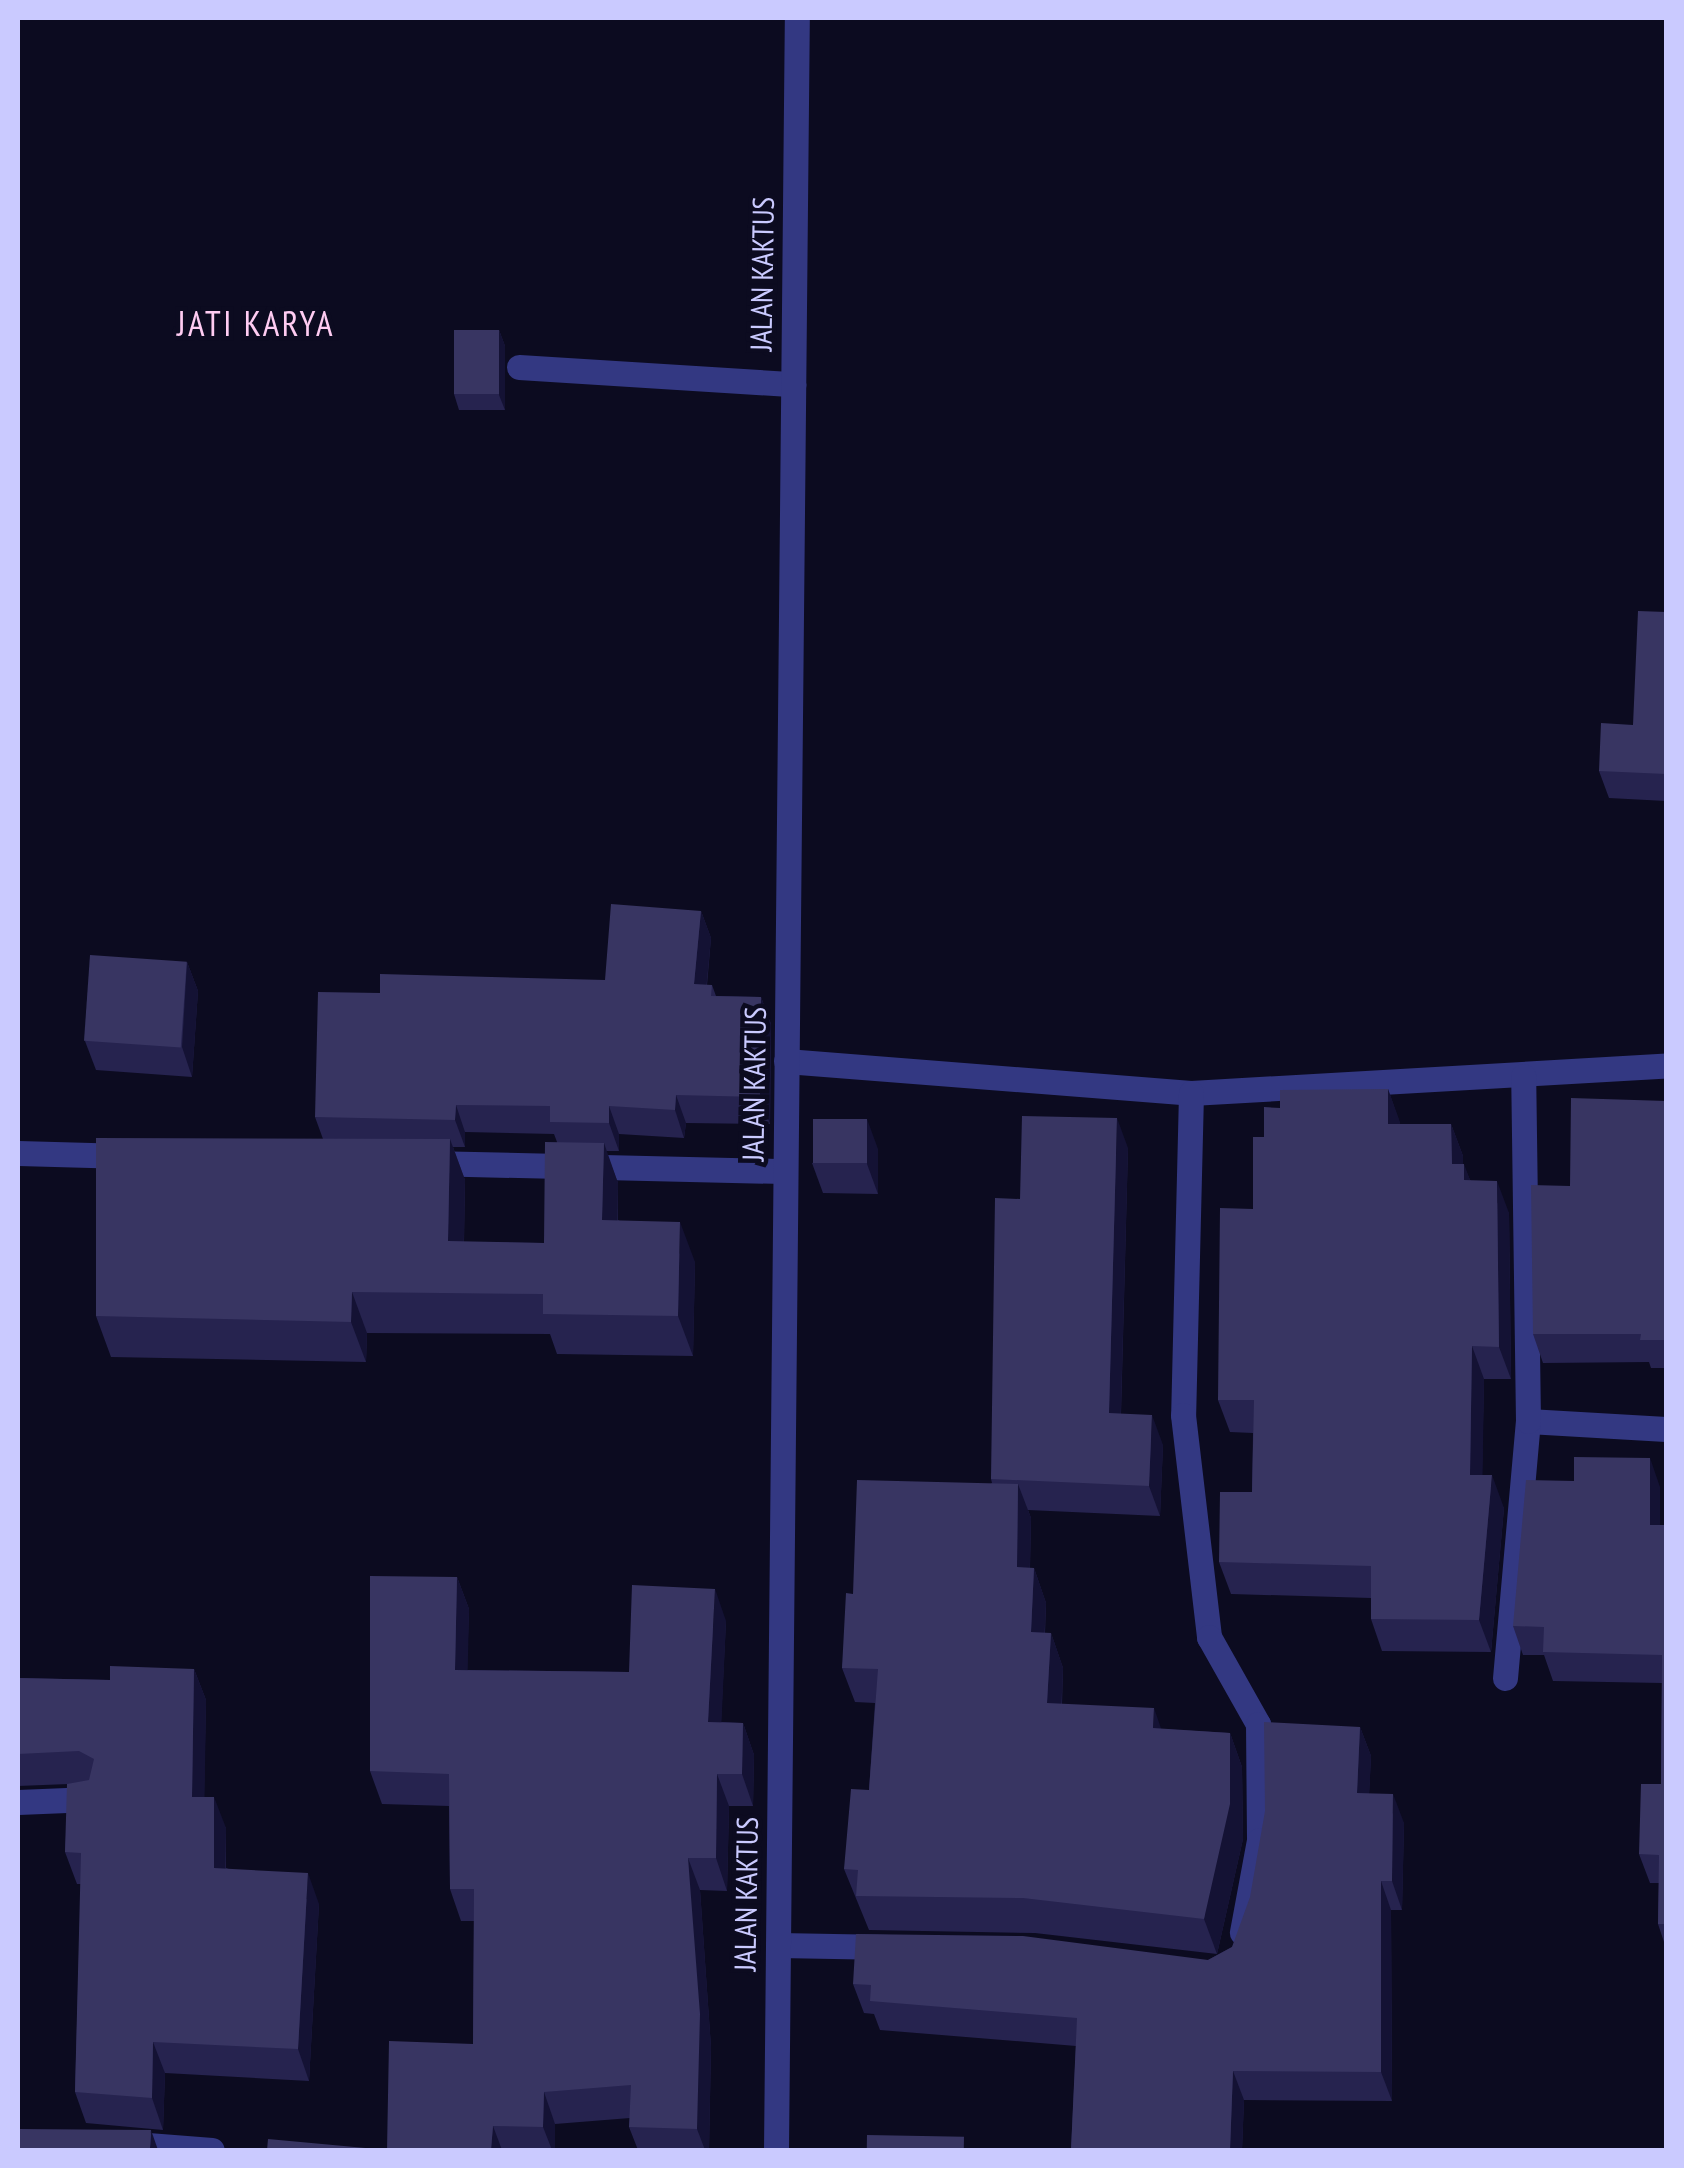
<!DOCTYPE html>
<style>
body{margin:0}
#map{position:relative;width:1684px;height:2168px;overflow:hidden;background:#0c0b20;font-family:"PT Sans Narrow",sans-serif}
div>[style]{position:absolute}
.minor>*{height:25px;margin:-12.5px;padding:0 12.5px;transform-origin:12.5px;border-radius:12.5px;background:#333882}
.wall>*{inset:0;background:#26234f}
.shaded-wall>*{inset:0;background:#141234}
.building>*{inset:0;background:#383562;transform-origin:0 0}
span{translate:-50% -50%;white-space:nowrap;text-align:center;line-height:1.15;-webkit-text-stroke:9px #0c0b20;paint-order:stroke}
.street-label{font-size:30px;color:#cacaff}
.quarter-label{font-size:35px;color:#ffccf2;letter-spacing:2.5px}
.frame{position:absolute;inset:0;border:20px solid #cacaff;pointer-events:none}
</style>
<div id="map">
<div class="minor">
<div style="left:519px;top:367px;width:275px;rotate:3.6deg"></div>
<div style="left:786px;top:1061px;width:406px;rotate:4.5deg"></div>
<div style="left:1191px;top:1093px;width:476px;rotate:-3.3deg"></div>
<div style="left:1191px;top:1093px;width:322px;rotate:91.4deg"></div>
<div style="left:1183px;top:1415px;width:224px;rotate:83.3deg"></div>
<div style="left:1209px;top:1637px;width:100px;rotate:60.6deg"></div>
<div style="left:1258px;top:1724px;width:116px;rotate:89.5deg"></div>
<div style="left:1259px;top:1840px;width:94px;rotate:100.5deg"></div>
<div style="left:18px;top:1153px;width:109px;rotate:1.6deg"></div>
<div style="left:427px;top:1163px;width:358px;rotate:1.3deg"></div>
<div style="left:1528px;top:1421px;width:138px;rotate:3.3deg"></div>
<div style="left:1505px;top:1678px;width:258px;rotate:-84.9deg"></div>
<div style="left:1528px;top:1421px;width:345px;rotate:-90.8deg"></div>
<div style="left:18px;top:1802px;width:73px;rotate:-2.4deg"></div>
<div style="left:778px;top:1945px;width:111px;rotate:1deg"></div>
<div style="left:122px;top:2143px;width:90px;rotate:4.4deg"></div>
<div style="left:776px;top:2150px;width:2132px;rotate:-89.44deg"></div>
</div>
<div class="wall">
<div style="clip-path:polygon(499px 330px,505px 346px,505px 410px,459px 410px,454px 394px)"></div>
<div style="clip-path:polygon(1666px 612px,1666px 801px,1609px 798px,1599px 771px,1633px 725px)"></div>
<div style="clip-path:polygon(evenodd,701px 911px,711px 938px,707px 985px,712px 985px,716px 996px,761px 997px,771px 1024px,770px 1124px,686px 1123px,684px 1138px,619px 1134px,619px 1151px,606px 1151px,618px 1183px,618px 1220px,695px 1262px,693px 1356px,557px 1354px,550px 1334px,367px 1333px,366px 1362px,111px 1357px,96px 1316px,323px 1139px,315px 1117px,380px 993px,605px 980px,701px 911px,465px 1132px,554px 1134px,557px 1142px,544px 1243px,464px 1242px,465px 1180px,453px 1147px,465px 1147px,465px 1132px)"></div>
<div style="clip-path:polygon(187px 962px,198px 991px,192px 1077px,96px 1070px,85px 1041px)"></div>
<div style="clip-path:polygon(1388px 1089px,1400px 1124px,1451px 1124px,1463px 1156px,1463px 1164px,1470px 1180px,1509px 1213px,1511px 1379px,1484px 1379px,1482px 1475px,1504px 1508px,1491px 1652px,1382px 1651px,1371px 1619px,1371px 1598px,1231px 1594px,1219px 1562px,1252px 1492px,1253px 1433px,1230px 1432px,1218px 1400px,1253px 1209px,1264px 1137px,1280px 1108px)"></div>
<div style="clip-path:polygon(1666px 1101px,1666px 1368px,1651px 1368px,1649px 1362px,1543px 1363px,1533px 1334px,1570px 1186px)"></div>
<div style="clip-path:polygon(1128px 1148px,1121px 1414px,1163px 1445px,1160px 1516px,1028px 1510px,1031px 1518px,1030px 1568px,1034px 1568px,1046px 1603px,1045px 1633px,1051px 1633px,1063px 1668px,1062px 1704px,1161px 1729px,1230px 1733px,1242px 1767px,1243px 1839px,1217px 1954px,1035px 1933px,869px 1930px,844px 1869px,869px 1790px,875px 1703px,855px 1702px,842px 1668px,853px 1594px,992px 1483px,991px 1479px,1020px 1199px)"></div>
<div style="clip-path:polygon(878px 1149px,878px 1194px,823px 1193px,812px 1163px)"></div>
<div style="clip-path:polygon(1660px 1487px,1660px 1525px,1666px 1525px,1666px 1948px,1658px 1924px,1659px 1883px,1650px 1883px,1639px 1854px,1661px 1784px,1662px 1683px,1553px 1681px,1544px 1655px,1523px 1655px,1513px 1626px)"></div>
<div style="clip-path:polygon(457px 1577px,469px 1609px,467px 1670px,629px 1672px,726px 1621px,721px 1722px,743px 1723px,754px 1755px,753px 1806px,729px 1806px,727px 1891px,700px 1890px,711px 2047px,709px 2150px,638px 2150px,629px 2127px,630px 2118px,555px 2124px,555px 2150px,267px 2150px,387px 2150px,473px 2044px,474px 1921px,461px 1921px,450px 1889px,449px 1806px,382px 1804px,370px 1771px)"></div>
<div style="clip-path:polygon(194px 1669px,206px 1700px,204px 1797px,226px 1828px,226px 1868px,319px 1904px,309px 2081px,165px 2073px,163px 2130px,86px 2123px,75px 2092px,81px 1884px,77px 1884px,65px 1852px,69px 1784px,18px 1786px,18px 1678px,110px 1680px)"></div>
<div style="clip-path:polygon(1360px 1727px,1371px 1756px,1369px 1794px,1404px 1823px,1402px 1910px,1391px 1910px,1392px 2101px,1244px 2100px,1242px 2150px,1071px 2150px,1076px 2046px,880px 2030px,874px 2014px,864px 2013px,853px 1984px,1208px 1960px,1232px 1947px)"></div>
</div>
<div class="shaded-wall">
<div style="clip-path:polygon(499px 330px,505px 346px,505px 410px,499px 395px)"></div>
<div style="clip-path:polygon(701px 911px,711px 938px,704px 1012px,694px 984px)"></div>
<div style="clip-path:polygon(187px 962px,198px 991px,192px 1077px,182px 1047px)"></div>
<div style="clip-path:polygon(761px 997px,771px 1024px,770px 1124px,760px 1097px)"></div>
<div style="clip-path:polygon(1388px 1089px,1400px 1122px,1400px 1156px,1388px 1124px)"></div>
<div style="clip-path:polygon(676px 1095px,686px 1123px,684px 1138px,675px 1110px)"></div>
<div style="clip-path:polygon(456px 1105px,465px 1132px,465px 1147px,455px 1120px)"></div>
<div style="clip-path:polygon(609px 1106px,619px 1134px,619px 1151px,609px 1123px)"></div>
<div style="clip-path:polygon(1117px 1118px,1128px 1148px,1120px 1442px,1109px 1413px)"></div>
<div style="clip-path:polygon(867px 1119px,878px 1149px,878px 1194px,867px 1164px)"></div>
<div style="clip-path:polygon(1451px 1124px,1463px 1156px,1463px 1196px,1452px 1164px)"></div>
<div style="clip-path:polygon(450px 1139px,465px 1180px,463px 1282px,448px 1241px)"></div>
<div style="clip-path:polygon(604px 1143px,618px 1183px,617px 1261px,602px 1220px)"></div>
<div style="clip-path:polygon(1464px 1164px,1476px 1196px,1464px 1180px)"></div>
<div style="clip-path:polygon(1497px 1181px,1509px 1213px,1511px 1379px,1499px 1347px)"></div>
<div style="clip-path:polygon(680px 1222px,695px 1262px,693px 1356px,678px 1316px)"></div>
<div style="clip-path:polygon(352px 1292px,367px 1333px,366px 1362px,351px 1322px)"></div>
<div style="clip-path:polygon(1472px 1346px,1484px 1379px,1482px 1507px,1470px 1475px)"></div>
<div style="clip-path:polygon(1152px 1415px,1163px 1445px,1160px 1516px,1149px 1486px)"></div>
<div style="clip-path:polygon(1650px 1458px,1660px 1487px,1660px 1554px,1650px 1525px)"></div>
<div style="clip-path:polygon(1492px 1475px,1504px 1508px,1491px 1652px,1479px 1620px)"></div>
<div style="clip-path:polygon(1018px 1484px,1031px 1518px,1029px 1602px,1017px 1567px)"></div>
<div style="clip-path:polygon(1034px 1568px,1046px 1603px,1043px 1666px,1031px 1632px)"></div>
<div style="clip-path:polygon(457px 1577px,469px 1609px,467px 1702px,455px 1670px)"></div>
<div style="clip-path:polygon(715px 1589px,726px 1621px,720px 1754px,708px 1722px)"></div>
<div style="clip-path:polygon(1051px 1633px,1063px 1668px,1060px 1738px,1047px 1703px)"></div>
<div style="clip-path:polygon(194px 1669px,206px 1700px,204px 1828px,192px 1797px)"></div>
<div style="clip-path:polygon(1154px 1708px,1166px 1743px,1153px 1728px)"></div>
<div style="clip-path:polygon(743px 1723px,754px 1755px,753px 1806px,742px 1774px)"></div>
<div style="clip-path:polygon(1360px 1727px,1371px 1756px,1368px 1822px,1357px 1793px)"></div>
<div style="clip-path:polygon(1230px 1733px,1242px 1767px,1243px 1839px,1217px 1954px,1204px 1919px)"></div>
<div style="clip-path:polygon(717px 1774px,729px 1806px,727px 1891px,716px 1858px)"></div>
<div style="clip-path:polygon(1393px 1794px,1404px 1823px,1402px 1910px,1392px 1881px)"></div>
<div style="clip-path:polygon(214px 1797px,226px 1828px,225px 1899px,214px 1868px)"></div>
<div style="clip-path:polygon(688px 1858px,700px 1890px,711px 2047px,709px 2150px,705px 2150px,697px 2129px)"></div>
<div style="clip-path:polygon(308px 1873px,319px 1904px,309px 2081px,298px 2049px)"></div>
<div style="clip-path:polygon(1381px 1881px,1391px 1910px,1392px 2101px,1381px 2072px)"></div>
<div style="clip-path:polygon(153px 2042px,165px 2073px,163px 2130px,152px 2098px)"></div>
<div style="clip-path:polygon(1233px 2071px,1244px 2100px,1242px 2150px,1230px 2150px)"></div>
<div style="clip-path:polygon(544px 2092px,555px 2124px,555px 2150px,552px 2150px,543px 2127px)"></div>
<div style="clip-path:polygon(493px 2126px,502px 2150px,491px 2150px)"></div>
<div style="clip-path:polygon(151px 2130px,158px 2150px,150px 2148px)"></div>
</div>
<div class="building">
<div style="left:454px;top:330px;width:45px;height:64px"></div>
<div style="clip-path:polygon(1638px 611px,1666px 612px,1666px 774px,1599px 771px,1601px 723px,1633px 725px)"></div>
<div style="clip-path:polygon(611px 904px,701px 911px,694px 984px,712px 985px,711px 996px,761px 997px,760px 1097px,676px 1095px,675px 1110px,609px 1106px,609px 1123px,550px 1122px,550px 1106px,456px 1105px,455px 1120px,315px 1117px,318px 992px,380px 993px,380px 974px,605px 980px)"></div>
<div style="left:90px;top:955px;width:97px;height:86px;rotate:4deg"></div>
<div style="clip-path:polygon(1388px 1089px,1388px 1124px,1451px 1124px,1452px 1164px,1464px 1164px,1464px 1180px,1497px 1181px,1499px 1347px,1472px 1346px,1470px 1475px,1492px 1475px,1479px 1620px,1371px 1619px,1371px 1566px,1219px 1562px,1220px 1492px,1252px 1492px,1254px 1400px,1218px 1400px,1220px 1208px,1253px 1209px,1253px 1137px,1264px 1137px,1264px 1107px,1280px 1108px,1280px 1090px)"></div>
<div style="clip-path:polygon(1571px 1098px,1666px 1101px,1666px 1340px,1640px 1340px,1641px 1334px,1533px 1334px,1531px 1185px,1570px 1186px)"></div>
<div style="clip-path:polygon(1022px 1116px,1117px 1118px,1109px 1413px,1152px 1415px,1149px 1486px,991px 1479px,995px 1198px,1020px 1199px)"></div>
<div style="left:813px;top:1119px;width:54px;height:44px"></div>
<div style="clip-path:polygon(96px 1138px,450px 1139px,448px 1241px,544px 1243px,545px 1142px,604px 1143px,602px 1220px,680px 1222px,678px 1316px,543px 1314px,543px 1294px,352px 1292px,351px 1322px,96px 1316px)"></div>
<div style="clip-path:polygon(1574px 1457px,1650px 1458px,1650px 1525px,1666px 1525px,1666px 1924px,1658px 1924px,1659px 1855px,1639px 1854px,1641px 1784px,1661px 1784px,1662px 1655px,1543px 1652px,1544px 1627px,1513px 1626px,1526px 1480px,1574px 1481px)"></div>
<div style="clip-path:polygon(857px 1480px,1018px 1484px,1017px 1567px,1034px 1568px,1031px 1632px,1051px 1633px,1047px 1703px,1154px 1708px,1153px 1728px,1230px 1733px,1230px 1804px,1204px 1919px,1023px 1898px,856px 1896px,858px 1870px,844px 1869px,851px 1789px,869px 1790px,878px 1669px,842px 1668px,846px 1593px,853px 1594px)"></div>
<div style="clip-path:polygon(370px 1576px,457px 1577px,455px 1670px,629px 1672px,632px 1585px,715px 1589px,708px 1722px,743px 1723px,742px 1774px,717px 1774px,716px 1858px,688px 1858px,700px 2014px,697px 2129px,629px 2127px,631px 2085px,544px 2092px,543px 2127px,493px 2126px,491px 2150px,267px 2150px,268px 2139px,387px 2150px,389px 2041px,473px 2044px,474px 1889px,450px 1889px,449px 1774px,370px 1771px)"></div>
<div style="clip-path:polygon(110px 1666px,194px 1669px,192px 1797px,214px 1797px,214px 1868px,308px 1873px,298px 2049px,153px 2042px,152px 2098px,75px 2092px,81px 1853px,65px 1852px,67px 1784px,89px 1780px,94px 1759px,79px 1751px,18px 1754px,18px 1678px,110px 1680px)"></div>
<div style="clip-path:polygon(1264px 1722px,1360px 1727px,1357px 1793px,1393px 1794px,1392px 1881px,1381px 1881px,1381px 2072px,1233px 2071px,1230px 2150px,1071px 2150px,1077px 2018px,870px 2001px,871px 1985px,853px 1984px,856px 1934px,1023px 1936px,1208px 1960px,1232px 1947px,1250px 1897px,1265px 1811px)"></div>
<div style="clip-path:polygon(18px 2129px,151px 2130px,150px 2148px,249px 2150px,18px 2150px)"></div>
<div style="left:867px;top:2135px;width:97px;height:15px;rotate:1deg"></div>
</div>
<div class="street-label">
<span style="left:762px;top:274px;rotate:-89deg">JALAN KAKTUS</span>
<span style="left:754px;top:1084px;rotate:-89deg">JALAN KAKTUS</span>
<span style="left:746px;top:1894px;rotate:-89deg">JALAN KAKTUS</span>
</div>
<div class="quarter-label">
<span style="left:256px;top:323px">JATI KARYA</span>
</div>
<div class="frame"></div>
</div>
